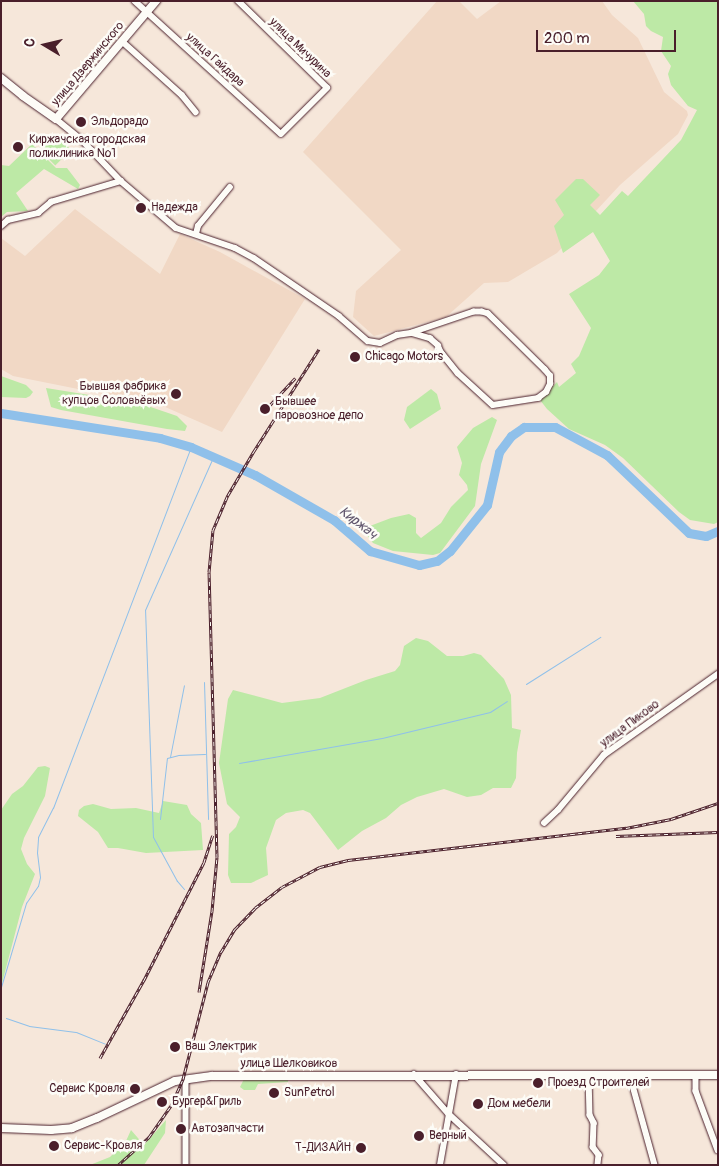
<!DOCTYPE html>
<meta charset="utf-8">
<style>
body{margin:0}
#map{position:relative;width:719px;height:1166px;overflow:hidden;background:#f6e7da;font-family:Pangolin,sans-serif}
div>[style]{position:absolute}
.built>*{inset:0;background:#f1d8c5}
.green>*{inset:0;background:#bde9a6;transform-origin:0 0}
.stream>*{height:1px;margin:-0.5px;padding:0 0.5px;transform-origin:0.5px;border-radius:0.5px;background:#8fc0ea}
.river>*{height:9px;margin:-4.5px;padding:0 4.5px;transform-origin:4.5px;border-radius:4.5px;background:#8fc0ea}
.roads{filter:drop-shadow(0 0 1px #4a1f2b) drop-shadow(0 0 1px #4a1f2b)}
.street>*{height:5.5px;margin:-2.75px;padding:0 2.75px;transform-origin:2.75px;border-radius:2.75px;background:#fdfcf7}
.secondary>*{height:8px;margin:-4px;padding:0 4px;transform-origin:4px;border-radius:4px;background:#fdfcf7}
.rail>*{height:3px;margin-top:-1.5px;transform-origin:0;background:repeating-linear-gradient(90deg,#fdfcf7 0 4px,#4a1f2b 0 8px);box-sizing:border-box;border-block:1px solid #4a1f2b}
.dots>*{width:14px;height:14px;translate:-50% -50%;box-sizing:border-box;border:2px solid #fdfcf7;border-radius:50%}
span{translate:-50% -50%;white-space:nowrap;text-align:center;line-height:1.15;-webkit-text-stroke:5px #fdfcf7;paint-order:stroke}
.street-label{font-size:12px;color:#4a1f2b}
.poi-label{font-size:12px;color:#4a1f2b}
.left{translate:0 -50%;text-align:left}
.right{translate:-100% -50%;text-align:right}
.water-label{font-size:14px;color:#62576e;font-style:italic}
.frame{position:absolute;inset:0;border:2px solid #4a1f2b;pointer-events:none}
.north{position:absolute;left:20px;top:20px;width:50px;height:50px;-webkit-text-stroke:4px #fdfcf7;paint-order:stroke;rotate:279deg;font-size:14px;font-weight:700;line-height:20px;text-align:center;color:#4a1f2b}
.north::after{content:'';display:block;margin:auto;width:18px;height:22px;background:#4a1f2b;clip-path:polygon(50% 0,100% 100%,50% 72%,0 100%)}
.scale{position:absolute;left:536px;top:30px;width:140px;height:22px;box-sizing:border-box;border:2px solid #4a1f2b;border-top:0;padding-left:6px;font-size:15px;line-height:18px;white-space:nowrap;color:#4a1f2b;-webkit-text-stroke:4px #fdfcf7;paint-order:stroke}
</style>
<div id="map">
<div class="built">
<div style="clip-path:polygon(437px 1px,459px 1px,477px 19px,501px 1px,602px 1px,612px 15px,638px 38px,664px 92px,687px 111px,688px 115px,678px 134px,620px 185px,557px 253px,508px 282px,484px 283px,446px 317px,374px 336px,353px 317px,356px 291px,401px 250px,303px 152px)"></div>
<div style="clip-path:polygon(75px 209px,160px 274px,180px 234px,220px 252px,305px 299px,222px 432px,163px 406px,13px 376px,1px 369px,1px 238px,25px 256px)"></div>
</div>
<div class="green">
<div style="clip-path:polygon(633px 1px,718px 1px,718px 522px,714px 524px,690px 520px,679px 512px,623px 458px,605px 445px,569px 429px,547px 409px,540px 400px,557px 382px,559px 387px,576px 373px,571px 364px,579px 356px,591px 328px,569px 294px,599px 275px,610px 261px,593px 232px,563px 253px,554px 226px,564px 215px,555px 200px,576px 179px,583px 179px,600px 195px,590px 205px,600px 215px,622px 191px,628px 196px,681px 140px,697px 110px,688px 106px,671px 85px,668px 74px,671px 66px,661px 51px,663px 37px,651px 31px,646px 26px,644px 14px)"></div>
<div style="left:56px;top:135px;width:21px;height:22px;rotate:45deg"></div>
<div style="clip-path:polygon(32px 144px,56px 168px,67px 168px,80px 185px,78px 189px,44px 169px,16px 193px,28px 211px,7px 212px,1px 217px,1px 165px,9px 166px)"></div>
<div style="clip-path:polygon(1px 376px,26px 385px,33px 392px,30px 396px,26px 398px,1px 397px)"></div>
<div style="clip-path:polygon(46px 388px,139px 403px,177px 416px,187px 426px,185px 431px,167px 429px,61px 410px,51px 407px)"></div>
<div style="clip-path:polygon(431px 389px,437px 394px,441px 409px,410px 429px,404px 420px,407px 407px)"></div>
<div style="clip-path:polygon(492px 417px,497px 420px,481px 464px,475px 506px,440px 553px,433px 555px,393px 551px,373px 543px,362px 529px,391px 518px,409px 514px,416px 518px,416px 533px,421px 538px,441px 523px,451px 507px,468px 490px,467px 485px,459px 475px,462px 463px,457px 447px,473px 428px)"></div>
<div style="clip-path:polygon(416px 638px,428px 641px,447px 656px,463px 656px,474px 653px,481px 655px,504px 679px,511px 695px,512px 728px,521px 730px,517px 753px,516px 778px,511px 788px,493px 788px,481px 795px,467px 797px,444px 789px,417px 797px,401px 805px,386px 818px,362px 831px,338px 850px,310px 813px,303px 810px,286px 813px,276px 820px,266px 848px,268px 875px,251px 883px,231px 883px,228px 875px,229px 834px,236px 827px,240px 817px,227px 804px,219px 763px,228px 699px,233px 690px,282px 703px,320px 698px,366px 680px,395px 671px,400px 665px,404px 646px)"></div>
<div style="clip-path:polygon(45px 766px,50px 768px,45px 796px,24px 838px,21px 849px,27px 864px,35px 874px,22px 907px,1px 987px,1px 810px,12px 794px,23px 786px,38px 767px)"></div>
<div style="clip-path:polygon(163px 801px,187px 805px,191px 814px,201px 823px,203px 850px,146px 853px,118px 848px,108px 848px,98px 832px,78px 816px,79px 810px,84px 806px,93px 804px,111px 809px,136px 808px,159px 813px)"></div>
<div style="clip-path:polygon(244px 1079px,288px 1079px,288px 1082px,258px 1084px,255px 1090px,244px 1090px,240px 1087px)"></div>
<div style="clip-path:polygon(166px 1120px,165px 1133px,144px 1165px,90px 1165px,110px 1157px,126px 1141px,131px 1130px,144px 1145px)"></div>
</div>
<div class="stream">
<div style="left:204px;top:682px;width:137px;rotate:88.3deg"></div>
<div style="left:526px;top:684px;width:88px;rotate:-32.4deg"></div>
<div style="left:170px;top:757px;width:73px;rotate:-79deg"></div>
<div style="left:239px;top:763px;width:145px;rotate:-9.9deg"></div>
<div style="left:382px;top:738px;width:111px;rotate:-13.5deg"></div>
<div style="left:490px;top:712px;width:20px;rotate:-33deg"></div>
<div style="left:160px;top:819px;width:61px;rotate:-83.5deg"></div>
<div style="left:167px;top:758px;width:11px;rotate:-15deg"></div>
<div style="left:178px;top:755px;width:27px;rotate:-2deg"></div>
<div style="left:184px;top:889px;width:11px;rotate:-131deg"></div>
<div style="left:177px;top:881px;width:50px;rotate:-118.6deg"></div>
<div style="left:153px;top:837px;width:227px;rotate:-92deg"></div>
<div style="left:145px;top:610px;width:167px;rotate:-66deg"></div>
<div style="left:1px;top:987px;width:88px;rotate:-73.4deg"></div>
<div style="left:26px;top:903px;width:21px;rotate:-55deg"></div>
<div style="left:38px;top:886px;width:9px;rotate:-77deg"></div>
<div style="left:40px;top:877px;width:24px;rotate:-97deg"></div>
<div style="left:37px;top:853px;width:16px;rotate:-86deg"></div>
<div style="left:38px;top:837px;width:33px;rotate:-63deg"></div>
<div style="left:53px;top:808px;width:386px;rotate:-69.1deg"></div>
<div style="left:6px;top:1018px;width:24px;rotate:19deg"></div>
<div style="left:29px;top:1026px;width:47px;rotate:7.3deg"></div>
<div style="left:76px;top:1032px;width:31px;rotate:22deg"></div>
</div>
<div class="river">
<div style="left:1px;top:413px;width:161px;rotate:8.9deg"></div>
<div style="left:160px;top:438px;width:32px;rotate:16deg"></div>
<div style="left:191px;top:447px;width:70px;rotate:23.6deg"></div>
<div style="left:255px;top:475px;width:91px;rotate:29.7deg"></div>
<div style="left:334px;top:520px;width:48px;rotate:40.7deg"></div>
<div style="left:370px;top:551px;width:51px;rotate:15.9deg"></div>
<div style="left:419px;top:565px;width:18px;rotate:-13deg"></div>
<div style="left:437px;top:561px;width:16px;rotate:-38deg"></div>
<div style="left:450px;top:551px;width:59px;rotate:-51.2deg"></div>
<div style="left:487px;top:505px;width:54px;rotate:-77.2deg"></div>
<div style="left:499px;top:452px;width:20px;rotate:-53deg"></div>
<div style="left:511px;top:436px;width:16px;rotate:-35deg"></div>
<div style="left:524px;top:427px;width:31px"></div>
<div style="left:555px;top:427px;width:59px;rotate:28.3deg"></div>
<div style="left:607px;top:455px;width:113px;rotate:43.6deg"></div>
<div style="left:689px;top:533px;width:17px;rotate:10deg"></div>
<div style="left:706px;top:536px;width:13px;rotate:-23deg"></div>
</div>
<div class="roads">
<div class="street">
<div style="left:135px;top:1px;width:197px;rotate:42.3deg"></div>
<div style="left:281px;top:134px;width:65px;rotate:-45deg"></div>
<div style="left:327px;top:88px;width:124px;rotate:-135.7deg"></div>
<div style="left:122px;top:41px;width:81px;rotate:42deg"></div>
<div style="left:182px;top:95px;width:22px;rotate:51deg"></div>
<div style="left:56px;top:119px;width:32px;rotate:39deg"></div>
<div style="left:81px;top:139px;width:58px;rotate:46.4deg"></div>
<div style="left:121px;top:181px;width:72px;rotate:40.5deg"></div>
<div style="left:176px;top:228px;width:62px;rotate:18.7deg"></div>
<div style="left:235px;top:248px;width:21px;rotate:28deg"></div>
<div style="left:254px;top:258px;width:103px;rotate:34.3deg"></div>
<div style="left:339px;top:316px;width:38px;rotate:41deg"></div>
<div style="left:368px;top:341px;width:12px;rotate:9deg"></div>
<div style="left:380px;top:343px;width:19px;rotate:-25deg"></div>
<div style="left:397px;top:335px;width:15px;rotate:-8deg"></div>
<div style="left:412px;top:333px;width:19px;rotate:16deg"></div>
<div style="left:430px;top:338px;width:11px;rotate:41deg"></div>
<div style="left:438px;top:345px;width:8px;rotate:67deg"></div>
<div style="left:441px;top:352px;width:27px;rotate:51deg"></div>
<div style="left:458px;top:373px;width:47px;rotate:42.4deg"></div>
<div style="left:493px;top:405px;width:46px;rotate:-8.8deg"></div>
<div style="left:538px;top:398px;width:10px;rotate:-37deg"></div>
<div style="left:546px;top:392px;width:9px;rotate:-63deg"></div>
<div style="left:550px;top:384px;width:8px;rotate:-90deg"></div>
<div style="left:550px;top:376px;width:8px;rotate:-130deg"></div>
<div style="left:545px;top:370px;width:80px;rotate:-135.5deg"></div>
<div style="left:488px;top:314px;width:6px;rotate:-162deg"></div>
<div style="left:482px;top:312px;width:8px;rotate:180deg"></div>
<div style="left:474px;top:312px;width:65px;rotate:161.3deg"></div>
<div style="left:1px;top:226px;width:9px;rotate:-41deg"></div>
<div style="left:8px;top:220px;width:31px;rotate:-13deg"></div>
<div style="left:38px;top:213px;width:17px;rotate:-40deg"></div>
<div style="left:51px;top:202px;width:73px;rotate:-16.7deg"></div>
<div style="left:196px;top:234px;width:8px;rotate:-76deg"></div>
<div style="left:198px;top:226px;width:50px;rotate:-50.6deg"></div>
<div style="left:544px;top:823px;width:19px;rotate:-43deg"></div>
<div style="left:558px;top:810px;width:72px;rotate:-50.1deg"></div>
<div style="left:604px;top:755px;width:140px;rotate:-35.4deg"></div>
<div style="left:414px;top:1074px;width:53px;rotate:48.8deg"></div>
<div style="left:449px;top:1114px;width:75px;rotate:42.8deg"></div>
<div style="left:589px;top:1075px;width:40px;rotate:88.6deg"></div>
<div style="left:590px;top:1115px;width:9px;rotate:63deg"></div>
<div style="left:594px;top:1123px;width:24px;rotate:92deg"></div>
<div style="left:593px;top:1147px;width:10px;rotate:53deg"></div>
<div style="left:599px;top:1155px;width:10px;rotate:96deg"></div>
<div style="left:630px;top:1075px;width:93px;rotate:74.5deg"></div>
<div style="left:696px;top:1076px;width:15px;rotate:90deg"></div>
<div style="left:696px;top:1091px;width:63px;rotate:69.6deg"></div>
<div style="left:186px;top:1079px;width:86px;rotate:90deg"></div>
<div style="left:440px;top:1165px;width:92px;rotate:-80deg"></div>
</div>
<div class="secondary">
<div style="left:1px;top:78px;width:28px;rotate:39deg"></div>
<div style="left:23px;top:96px;width:40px;rotate:34.9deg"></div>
<div style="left:56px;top:119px;width:155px;rotate:-49.7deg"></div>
<div style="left:1px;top:1128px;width:50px;rotate:2.3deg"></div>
<div style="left:51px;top:1130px;width:21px;rotate:-5deg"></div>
<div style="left:72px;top:1128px;width:27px;rotate:-22deg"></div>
<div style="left:97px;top:1118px;width:86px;rotate:-25.4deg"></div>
<div style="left:175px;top:1081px;width:37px;rotate:-8deg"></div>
<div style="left:212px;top:1076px;width:506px;rotate:-0.11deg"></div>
</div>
</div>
<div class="rail">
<div style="left:270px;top:405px;width:37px;rotate:-47deg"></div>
<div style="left:616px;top:836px;width:102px;rotate:-2.2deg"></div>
<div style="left:199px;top:992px;width:82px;rotate:-80.9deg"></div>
<div style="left:212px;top:911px;width:54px;rotate:-84.7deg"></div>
<div style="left:217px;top:857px;width:285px;rotate:-91.6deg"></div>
<div style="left:209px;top:572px;width:42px;rotate:-84.6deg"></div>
<div style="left:213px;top:530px;width:38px;rotate:-67deg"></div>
<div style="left:228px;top:495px;width:51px;rotate:-59.4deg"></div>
<div style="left:254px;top:451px;width:121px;rotate:-57.5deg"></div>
<div style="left:100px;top:1058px;width:90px;rotate:-60.6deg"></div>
<div style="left:144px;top:980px;width:132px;rotate:-63deg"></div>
<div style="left:204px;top:862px;width:28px;rotate:-72deg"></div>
<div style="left:118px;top:1165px;width:42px;rotate:-42.1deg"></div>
<div style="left:149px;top:1137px;width:38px;rotate:-55deg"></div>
<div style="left:171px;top:1106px;width:30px;rotate:-66deg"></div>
<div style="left:183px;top:1079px;width:100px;rotate:-75.5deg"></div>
<div style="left:208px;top:982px;width:33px;rotate:-67deg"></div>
<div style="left:221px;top:952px;width:27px;rotate:-59deg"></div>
<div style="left:235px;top:929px;width:29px;rotate:-46deg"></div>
<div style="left:255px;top:908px;width:34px;rotate:-38deg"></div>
<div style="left:282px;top:887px;width:43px;rotate:-27.8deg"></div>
<div style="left:320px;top:867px;width:29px;rotate:-14deg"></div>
<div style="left:348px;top:860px;width:280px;rotate:-6.6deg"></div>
<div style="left:626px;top:828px;width:46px;rotate:-11.3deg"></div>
<div style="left:671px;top:819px;width:50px;rotate:-18.8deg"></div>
</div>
<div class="dots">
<div style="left:81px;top:122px;background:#4a1f2b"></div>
<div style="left:18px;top:147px;background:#4a1f2b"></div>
<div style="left:141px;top:208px;background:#4a1f2b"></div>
<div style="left:355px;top:357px;background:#4a1f2b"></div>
<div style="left:176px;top:394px;background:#4a1f2b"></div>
<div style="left:265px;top:409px;background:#4a1f2b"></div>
<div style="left:175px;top:1047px;background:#4a1f2b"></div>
<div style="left:538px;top:1083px;background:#4a1f2b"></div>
<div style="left:135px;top:1089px;background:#4a1f2b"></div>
<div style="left:274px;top:1093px;background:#4a1f2b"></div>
<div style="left:162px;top:1102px;background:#4a1f2b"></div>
<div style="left:478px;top:1104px;background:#4a1f2b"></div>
<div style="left:181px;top:1129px;background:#4a1f2b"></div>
<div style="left:419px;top:1136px;background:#4a1f2b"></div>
<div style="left:54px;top:1146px;background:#4a1f2b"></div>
<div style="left:361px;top:1148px;background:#4a1f2b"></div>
</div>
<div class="street-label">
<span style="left:300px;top:48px;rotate:44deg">улица Мичурина</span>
<span style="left:215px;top:60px;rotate:42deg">улица Гайдара</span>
<span style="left:88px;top:64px;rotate:-50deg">улица Дзержинского</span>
<span style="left:630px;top:724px;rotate:-37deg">улица Пиково</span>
<span style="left:289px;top:1064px">улица Шелковиков</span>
</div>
<div class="poi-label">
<span class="left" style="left:91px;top:122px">Эльдорадо</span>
<span class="left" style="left:29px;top:147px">Киржачская городская<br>поликлиника №1</span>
<span class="left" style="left:151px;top:208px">Надежда</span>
<span class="left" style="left:365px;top:357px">Chicago Motors</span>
<span class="right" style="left:166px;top:394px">Бывшая фабрика<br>купцов Соловьёвых</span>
<span class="left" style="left:275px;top:409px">Бывшее<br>паровозное депо</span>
<span class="left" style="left:185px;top:1047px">Ваш Электрик</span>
<span class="left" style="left:548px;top:1083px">Проезд Строителей</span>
<span class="right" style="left:125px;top:1089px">Сервис Кровля</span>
<span class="left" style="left:284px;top:1093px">SunPetrol</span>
<span class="left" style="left:172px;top:1102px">Бургер&amp;Гриль</span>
<span class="left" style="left:488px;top:1104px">Дом мебели</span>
<span class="left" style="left:191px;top:1129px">Автозапчасти</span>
<span class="left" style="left:429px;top:1136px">Верный</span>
<span class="left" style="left:64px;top:1146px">Сервис-Кровля</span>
<span class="right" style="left:351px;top:1148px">Т-ДИЗАЙН</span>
</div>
<div class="water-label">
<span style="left:358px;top:523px;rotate:38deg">Киржач</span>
</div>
<div class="frame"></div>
<div class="north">С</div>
<div class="scale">200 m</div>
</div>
